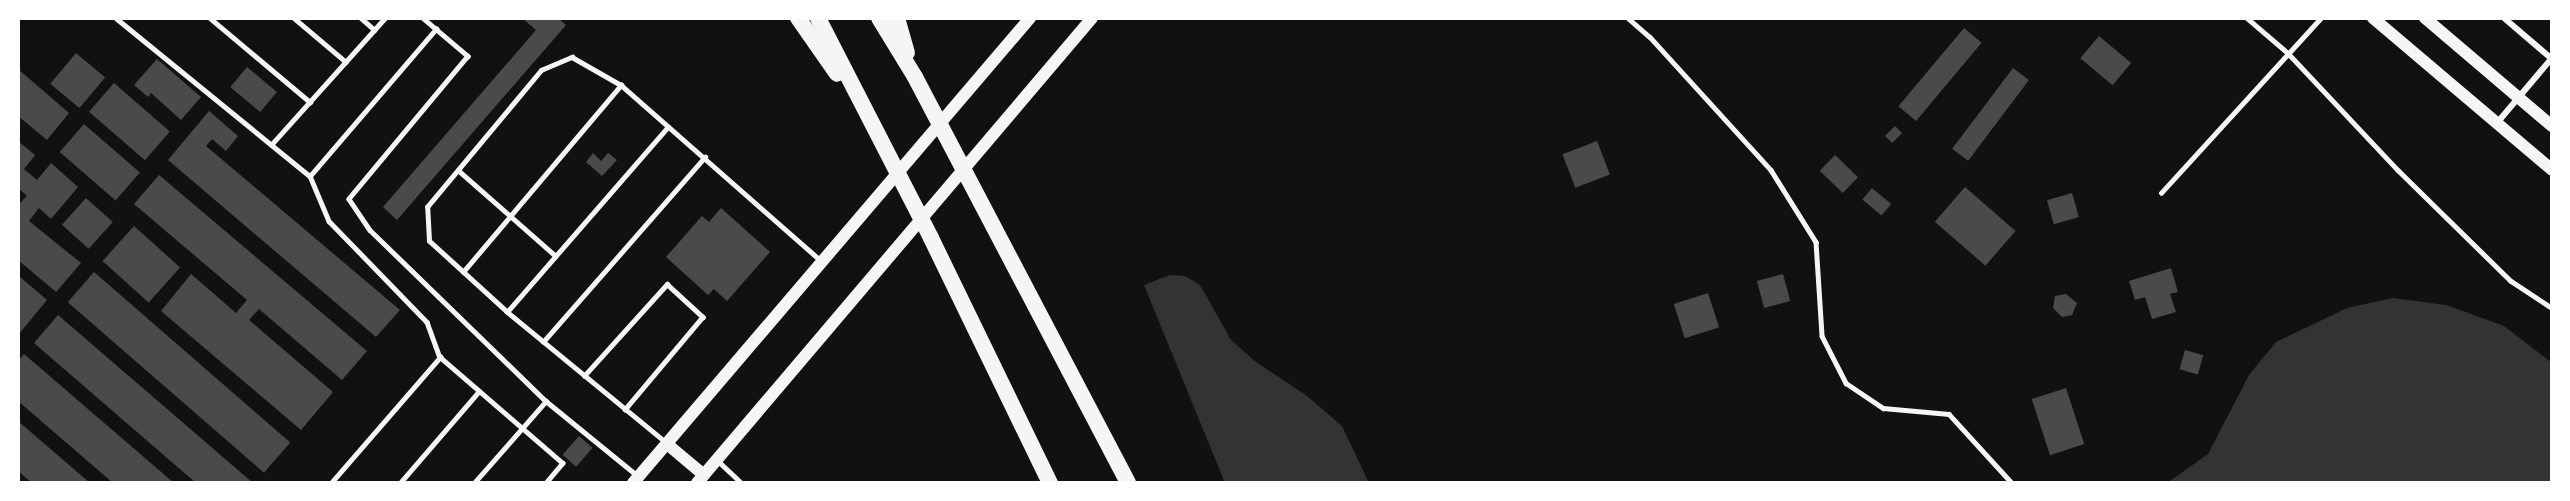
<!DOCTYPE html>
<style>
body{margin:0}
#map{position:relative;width:2570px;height:501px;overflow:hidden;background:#111;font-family:"Nunito Sans",sans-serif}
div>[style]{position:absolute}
.water>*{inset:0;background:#333}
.building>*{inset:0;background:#4a4a4a;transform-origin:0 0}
.service>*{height:4.5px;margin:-2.25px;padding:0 2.25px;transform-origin:2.25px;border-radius:2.25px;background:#f5f5f5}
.minor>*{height:6px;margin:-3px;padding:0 3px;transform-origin:3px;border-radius:3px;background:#f5f5f5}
.secondary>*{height:12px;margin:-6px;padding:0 6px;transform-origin:6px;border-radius:6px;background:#f5f5f5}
.motorway>*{height:16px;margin:-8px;padding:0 8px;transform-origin:8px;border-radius:8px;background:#f5f5f5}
span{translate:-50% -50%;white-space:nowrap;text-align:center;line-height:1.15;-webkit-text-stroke:4.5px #fff;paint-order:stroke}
.frame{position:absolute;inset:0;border:20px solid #fff;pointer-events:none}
</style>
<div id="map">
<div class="water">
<div style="clip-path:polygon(1170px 275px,1185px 276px,1200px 285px,1231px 340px,1256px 362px,1307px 396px,1342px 426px,1369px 483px,1225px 483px,1144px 285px)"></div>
<div style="clip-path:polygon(2393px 298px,2446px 305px,2504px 326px,2552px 363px,2552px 483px,2167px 483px,2208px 454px,2249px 375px,2276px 342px,2347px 308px)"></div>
</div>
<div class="building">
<div style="clip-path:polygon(522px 18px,558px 18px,566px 25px,397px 220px,383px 207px,536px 30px)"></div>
<div style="left:1964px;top:28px;width:23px;height:102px;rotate:40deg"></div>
<div style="left:2099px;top:36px;width:42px;height:29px;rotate:40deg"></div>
<div style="left:76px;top:53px;width:38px;height:40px;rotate:40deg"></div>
<div style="clip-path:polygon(157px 59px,201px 97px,181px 120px,151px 93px,148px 97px,134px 85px)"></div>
<div style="left:247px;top:67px;width:39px;height:26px;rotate:40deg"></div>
<div style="left:2013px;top:68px;width:20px;height:101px;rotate:37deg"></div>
<div style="clip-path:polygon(18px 69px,69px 113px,47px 140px,18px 116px)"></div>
<div style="left:114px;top:83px;width:74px;height:38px;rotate:41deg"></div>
<div style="clip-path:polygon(209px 111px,238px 136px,226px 151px,212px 139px,206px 146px,400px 310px,376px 337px,168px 160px)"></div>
<div style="left:84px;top:124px;width:74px;height:37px;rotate:41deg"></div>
<div style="left:1895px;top:126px;width:10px;height:14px;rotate:45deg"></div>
<div style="clip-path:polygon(18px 141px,35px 155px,24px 169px,37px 180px,51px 163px,78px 187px,51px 219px,39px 208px,29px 221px,81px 263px,56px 292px,18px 260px,18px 205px,27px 196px,18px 188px)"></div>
<div style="left:1597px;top:141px;width:36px;height:37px;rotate:69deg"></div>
<div style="clip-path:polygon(593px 153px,601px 161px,608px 153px,617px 160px,602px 176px,586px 162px)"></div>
<div style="left:1835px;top:155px;width:32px;height:22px;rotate:44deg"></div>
<div style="clip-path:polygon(159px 175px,367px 351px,342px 380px,259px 309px,249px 320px,333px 392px,301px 430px,161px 311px,191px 274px,236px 313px,247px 300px,134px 204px)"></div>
<div style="left:1965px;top:187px;width:67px;height:46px;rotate:41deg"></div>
<div style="left:1872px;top:188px;width:25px;height:15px;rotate:40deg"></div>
<div style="left:2072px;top:193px;width:25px;height:26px;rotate:74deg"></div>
<div style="left:86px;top:198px;width:36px;height:36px;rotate:42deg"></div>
<div style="clip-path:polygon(721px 208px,770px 252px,727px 301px,714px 289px,708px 295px,666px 257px,702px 216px,709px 222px)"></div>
<div style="left:134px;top:226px;width:62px;height:47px;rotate:42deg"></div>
<div style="clip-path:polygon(2171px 268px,2178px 292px,2170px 294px,2176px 312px,2152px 319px,2145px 297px,2135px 300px,2129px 281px)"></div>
<div style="left:94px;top:272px;width:260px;height:40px;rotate:41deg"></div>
<div style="left:1783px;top:274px;width:28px;height:27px;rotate:75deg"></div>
<div style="clip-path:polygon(19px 276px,47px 300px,18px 335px,18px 278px)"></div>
<div style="left:1708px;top:293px;width:36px;height:36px;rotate:72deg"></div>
<div style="clip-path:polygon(2066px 294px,2077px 303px,2072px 315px,2062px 317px,2053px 308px,2055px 296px)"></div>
<div style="clip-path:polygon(58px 315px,253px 483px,196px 483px,34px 343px)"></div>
<div style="left:2185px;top:350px;width:19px;height:20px;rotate:16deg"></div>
<div style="clip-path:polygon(24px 354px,174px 483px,113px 483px,18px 401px,18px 361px)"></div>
<div style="left:2066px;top:388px;width:59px;height:36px;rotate:72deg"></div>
<div style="clip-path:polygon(18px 421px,90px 483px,32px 483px,18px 471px)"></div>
<div style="left:579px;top:436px;width:18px;height:25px;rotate:41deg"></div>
</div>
<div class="service">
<div style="left:116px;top:18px;width:250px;rotate:39.2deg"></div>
<div style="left:310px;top:176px;width:49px;rotate:67.1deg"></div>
<div style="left:329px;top:221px;width:141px;rotate:45.9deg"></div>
<div style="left:427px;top:322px;width:37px;rotate:70deg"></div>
<div style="left:210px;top:18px;width:131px;rotate:40deg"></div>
<div style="left:294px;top:18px;width:68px;rotate:40.2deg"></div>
<div style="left:361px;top:18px;width:18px;rotate:41deg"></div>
<div style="left:423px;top:18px;width:59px;rotate:40.2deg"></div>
<div style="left:468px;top:56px;width:186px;rotate:129.8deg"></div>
<div style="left:349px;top:199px;width:37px;rotate:56deg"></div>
<div style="left:370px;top:230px;width:245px;rotate:44.2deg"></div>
<div style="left:546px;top:401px;width:119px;rotate:39.2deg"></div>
<div style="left:1628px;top:18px;width:29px;rotate:41deg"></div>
<div style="left:1650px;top:37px;width:180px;rotate:47.7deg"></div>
<div style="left:1771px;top:170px;width:85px;rotate:58deg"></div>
<div style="left:1816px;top:242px;width:94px;rotate:86.3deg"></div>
<div style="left:1822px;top:336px;width:53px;rotate:62.9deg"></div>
<div style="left:1846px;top:383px;width:45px;rotate:34deg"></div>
<div style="left:1883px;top:408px;width:66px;rotate:5.2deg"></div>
<div style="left:1949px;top:414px;width:93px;rotate:47.6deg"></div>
<div style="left:2247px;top:18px;width:54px;rotate:40.5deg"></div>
<div style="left:2288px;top:53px;width:161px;rotate:46.8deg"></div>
<div style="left:2398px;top:170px;width:158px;rotate:44.5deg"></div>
<div style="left:2511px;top:281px;width:49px;rotate:33.4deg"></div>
<div style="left:271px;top:145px;width:171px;rotate:-48.1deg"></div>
<div style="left:458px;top:170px;width:130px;rotate:41.3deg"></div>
<div style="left:310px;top:176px;width:194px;rotate:-49.4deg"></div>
<div style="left:2161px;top:193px;width:237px;rotate:-47.6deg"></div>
<div style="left:463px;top:272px;width:245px;rotate:-49.8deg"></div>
<div style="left:507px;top:312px;width:245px;rotate:-49deg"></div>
<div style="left:543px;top:342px;width:246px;rotate:-48.8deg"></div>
<div style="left:584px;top:376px;width:124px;rotate:-47.9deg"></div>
<div style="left:667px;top:284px;width:49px;rotate:42.5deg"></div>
<div style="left:703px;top:317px;width:121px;rotate:130deg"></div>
<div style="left:665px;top:442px;width:205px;rotate:-140.6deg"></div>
<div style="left:507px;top:312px;width:105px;rotate:-137.7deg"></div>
<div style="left:429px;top:241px;width:34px;rotate:-93deg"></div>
<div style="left:427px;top:207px;width:178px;rotate:-50.2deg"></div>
<div style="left:541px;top:70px;width:34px;rotate:-23deg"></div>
<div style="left:572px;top:57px;width:56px;rotate:29.7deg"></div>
<div style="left:621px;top:85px;width:266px;rotate:41.3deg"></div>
<div style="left:717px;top:460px;width:34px;rotate:43deg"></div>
<div style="left:331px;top:483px;width:167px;rotate:-49.1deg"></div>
<div style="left:440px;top:357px;width:162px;rotate:40.8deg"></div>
<div style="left:563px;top:463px;width:26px;rotate:130deg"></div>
<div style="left:400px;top:483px;width:121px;rotate:-49.3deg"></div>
<div style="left:474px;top:483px;width:109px;rotate:-48.7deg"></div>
</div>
<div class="minor">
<div style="left:2504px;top:18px;width:63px;rotate:40.5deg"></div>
<div style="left:2497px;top:123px;width:85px;rotate:-49.8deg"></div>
</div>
<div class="secondary">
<div style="left:2373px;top:18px;width:235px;rotate:40.3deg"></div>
<div style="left:2425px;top:18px;width:167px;rotate:40.4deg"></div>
<div style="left:667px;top:444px;width:48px;rotate:40deg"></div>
<div style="left:633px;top:483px;width:611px;rotate:-49.51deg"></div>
<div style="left:697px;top:483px;width:610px;rotate:-49.65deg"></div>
</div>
<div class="motorway">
<div style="left:798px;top:18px;width:68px;rotate:55.1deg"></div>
<div style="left:818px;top:18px;width:247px;rotate:62.8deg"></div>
<div style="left:931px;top:238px;width:272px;rotate:64.1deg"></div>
<div style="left:879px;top:18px;width:69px;rotate:58.6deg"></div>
<div style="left:915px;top:77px;width:458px;rotate:62.3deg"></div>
<div style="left:897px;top:18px;width:36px;rotate:74deg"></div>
</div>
<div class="frame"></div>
</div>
